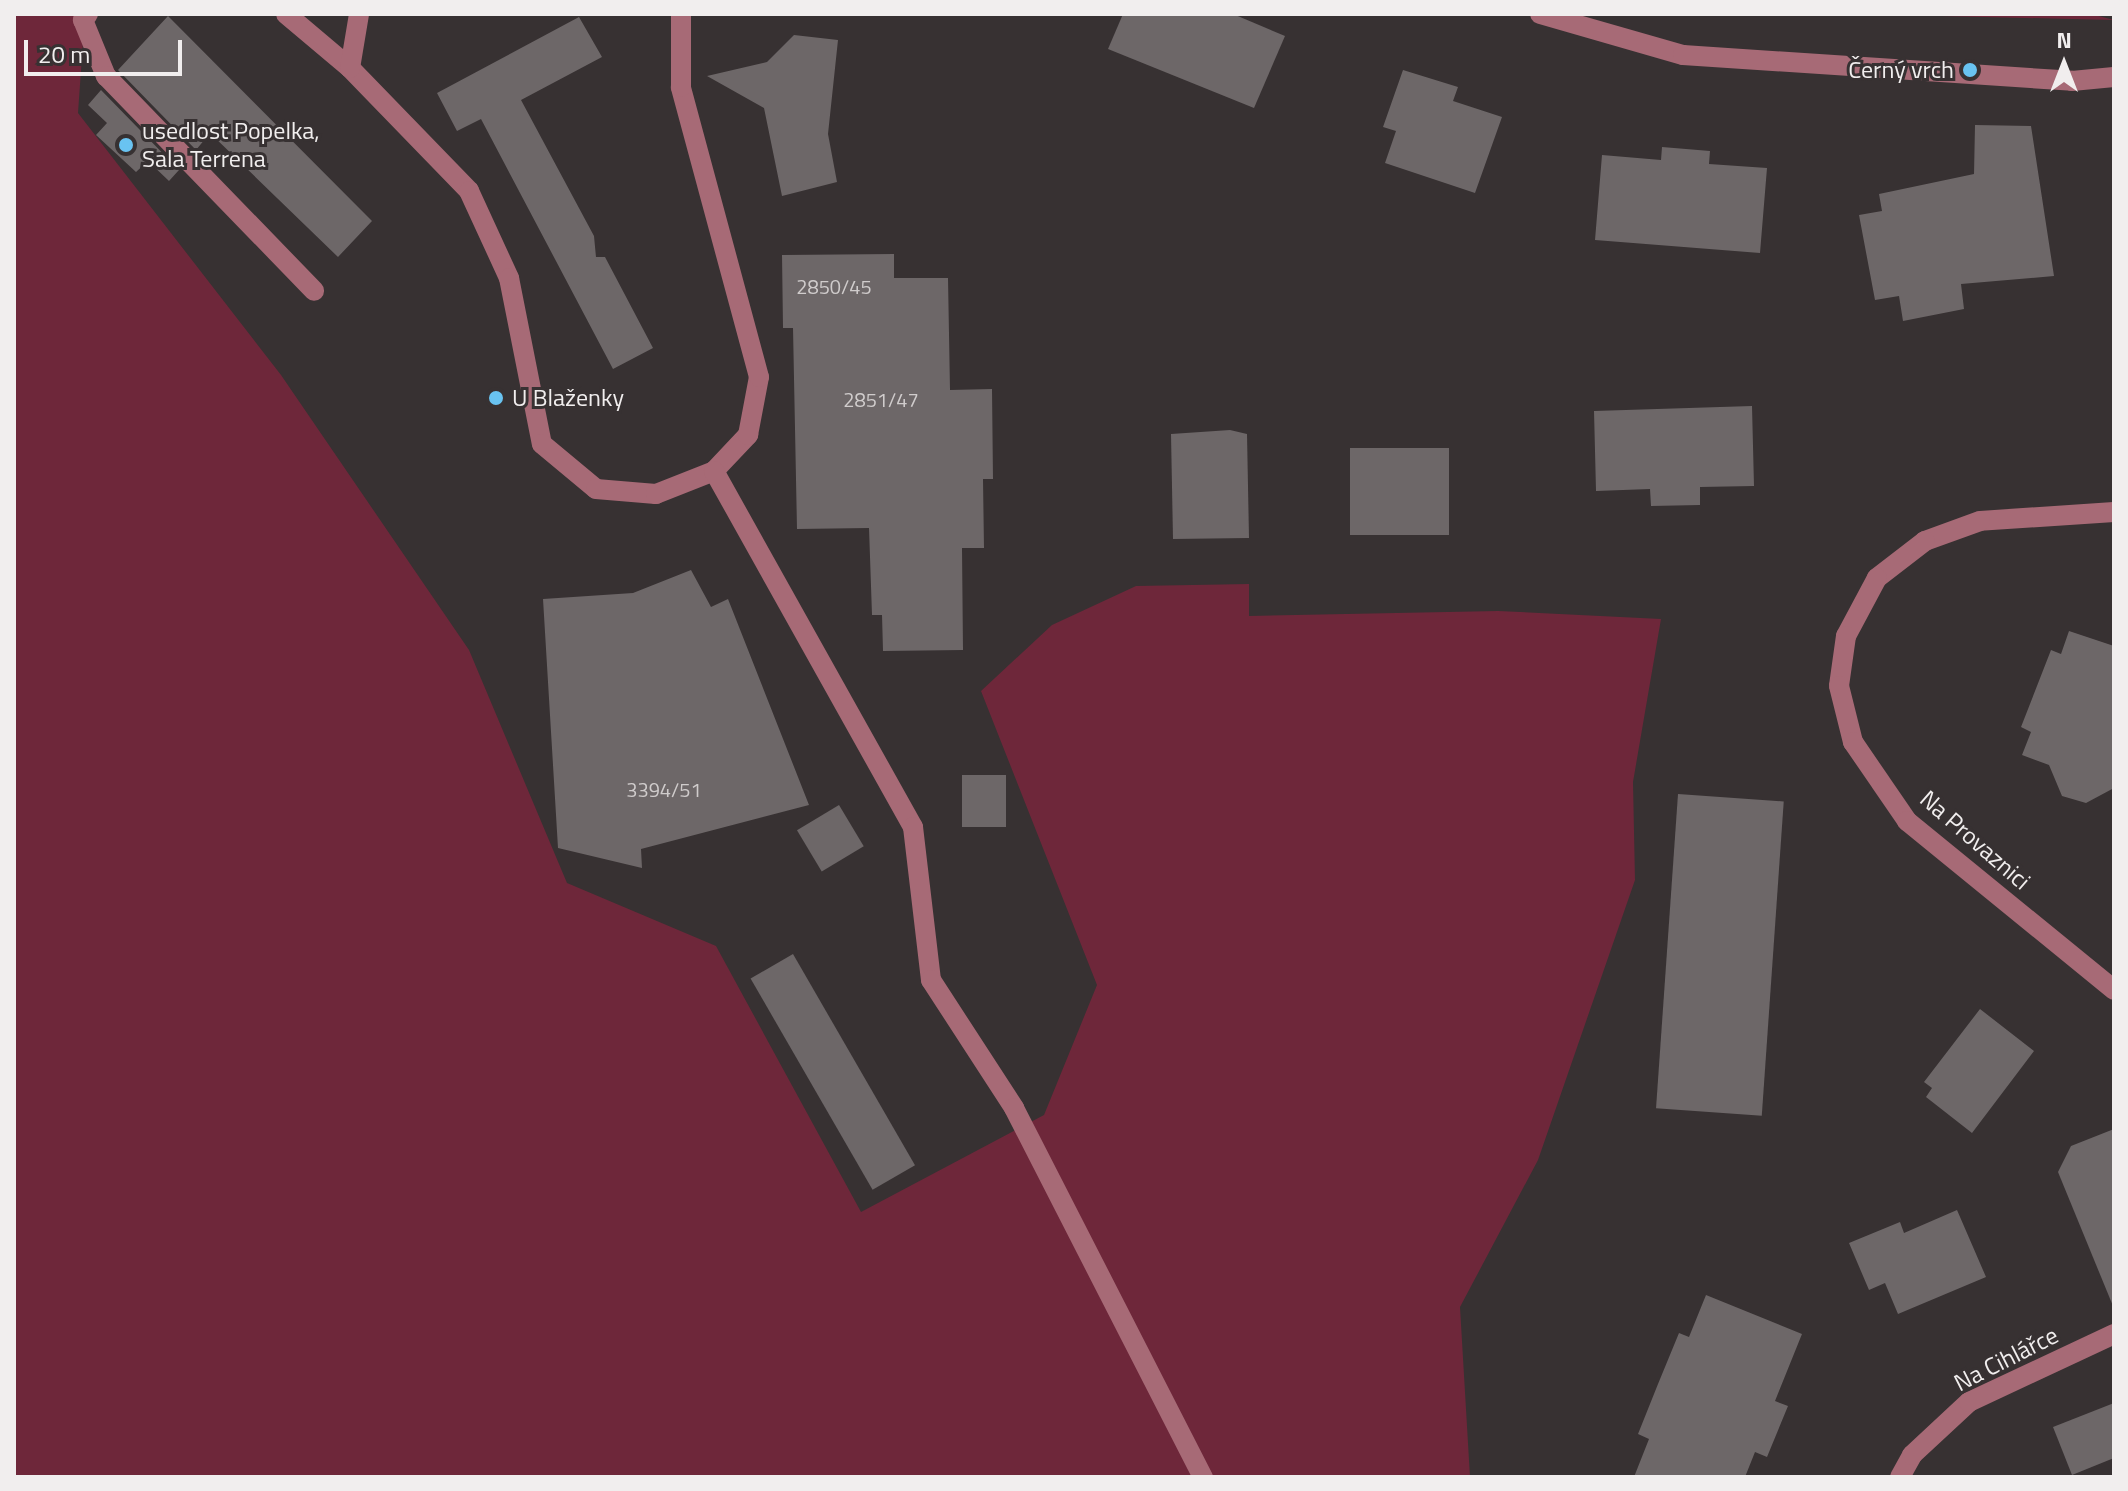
<!DOCTYPE html>
<meta charset="utf-8">
<style>
body{margin:0}
#map{position:relative;width:2128px;height:1491px;overflow:hidden;background:#373132;font-family:"Titillium Web",sans-serif}
div>[style]{position:absolute}
.green>*{inset:0;background:#6e273a}
.building>*{inset:0;background:#6d6768;transform-origin:0 0}
.minor>*{height:20px;margin:-10px;padding:0 10px;transform-origin:10px;border-radius:10px;background:#a76a76}
.dots>*{width:22px;height:22px;translate:-50% -50%;box-sizing:border-box;border:4px solid #373132;border-radius:50%}
span{translate:-50% -50%;white-space:nowrap;text-align:center;line-height:1.15;-webkit-text-stroke:6px #373132;paint-order:stroke}
.number-label{font-size:20px;color:#d0cccc}
.number-label span{-webkit-text-stroke-width:0}
.poi-label{font-size:24px;color:#f1eeee}
.right{translate:-100% -50%;text-align:right}
.left{translate:0 -50%;text-align:left}
.street-label{font-size:24px;color:#f1eeee}
.frame{position:absolute;inset:0;border:16px solid #f1eeee;pointer-events:none}
.north{position:absolute;left:2024px;top:24px;width:80px;height:80px;-webkit-text-stroke:6px #373132;paint-order:stroke;rotate:0deg;font-size:22px;font-weight:700;line-height:32px;text-align:center;color:#f1eeee}
.north::after{content:'';display:block;margin:auto;width:28px;height:36px;background:#f1eeee;clip-path:polygon(50% 0,100% 100%,50% 72%,0 100%)}
.scale{position:absolute;left:24px;top:40px;width:158px;height:36px;box-sizing:border-box;border:4px solid #f1eeee;border-top:0;padding-left:10px;font-size:24px;line-height:28px;white-space:nowrap;color:#f1eeee;-webkit-text-stroke:6px #373132;paint-order:stroke}
</style>
<div id="map">
<div class="green">
<div style="clip-path:polygon(14px 14px,85px 14px,78px 113px,281px 375px,469px 650px,567px 883px,716px 946px,861px 1212px,1044px 1115px,1097px 985px,981px 691px,1052px 625px,1136px 586px,1249px 584px,1249px 616px,1498px 611px,1661px 619px,1633px 782px,1635px 880px,1538px 1160px,1460px 1307px,1470px 1477px,14px 1477px)"></div>
<div style="clip-path:polygon(1859px 14px,2091px 14px,2114px 20px,2071px 19px)"></div>
</div>
<div class="building">
<div style="clip-path:polygon(1123px 14px,1233px 14px,1285px 36px,1254px 108px,1108px 49px)"></div>
<div style="clip-path:polygon(168px 16px,372px 221px,338px 257px,210px 133px,196px 150px,118px 70px)"></div>
<div style="clip-path:polygon(579px 17px,602px 57px,521px 100px,594px 236px,596px 257px,605px 257px,653px 348px,613px 369px,481px 119px,457px 131px,437px 93px)"></div>
<div style="clip-path:polygon(794px 35px,838px 40px,828px 134px,837px 182px,782px 196px,764px 108px,707px 76px,767px 62px)"></div>
<div style="clip-path:polygon(1403px 70px,1458px 87px,1453px 101px,1502px 117px,1475px 193px,1385px 163px,1396px 131px,1383px 127px)"></div>
<div style="clip-path:polygon(101px 90px,179px 170px,169px 181px,148px 161px,136px 172px,96px 135px,107px 123px,88px 105px)"></div>
<div style="clip-path:polygon(1975px 125px,2031px 126px,2054px 276px,1961px 284px,1964px 309px,1903px 321px,1899px 296px,1875px 300px,1859px 215px,1882px 211px,1879px 194px,1974px 174px)"></div>
<div style="clip-path:polygon(1662px 147px,1710px 151px,1709px 164px,1767px 168px,1760px 253px,1595px 240px,1602px 155px,1661px 160px)"></div>
<div style="clip-path:polygon(894px 254px,894px 278px,948px 278px,950px 390px,992px 389px,993px 479px,983px 479px,984px 548px,962px 548px,963px 650px,883px 651px,882px 615px,872px 615px,869px 528px,797px 529px,793px 328px,783px 328px,782px 255px)"></div>
<div style="clip-path:polygon(1752px 406px,1754px 486px,1700px 487px,1700px 505px,1651px 506px,1650px 489px,1596px 491px,1594px 411px)"></div>
<div style="clip-path:polygon(1230px 430px,1247px 434px,1249px 538px,1173px 539px,1171px 434px)"></div>
<div style="left:1449px;top:448px;width:87px;height:99px;rotate:90deg"></div>
<div style="clip-path:polygon(691px 570px,711px 607px,728px 599px,809px 805px,641px 849px,642px 868px,558px 848px,543px 599px,633px 593px)"></div>
<div style="clip-path:polygon(2069px 631px,2114px 646px,2114px 788px,2086px 803px,2062px 796px,2049px 765px,2022px 755px,2031px 732px,2021px 727px,2051px 650px,2061px 654px)"></div>
<div style="left:962px;top:775px;width:44px;height:52px"></div>
<div style="left:1678px;top:794px;width:106px;height:315px;rotate:4deg"></div>
<div style="left:839px;top:805px;width:48px;height:49px;rotate:59deg"></div>
<div style="left:793px;top:954px;width:244px;height:49px;rotate:60deg"></div>
<div style="clip-path:polygon(1980px 1009px,2034px 1051px,1972px 1133px,1926px 1097px,1932px 1088px,1924px 1082px)"></div>
<div style="clip-path:polygon(2114px 1129px,2114px 1306px,2113px 1306px,2058px 1172px,2071px 1146px)"></div>
<div style="clip-path:polygon(1957px 1210px,1986px 1277px,1898px 1314px,1885px 1283px,1869px 1290px,1849px 1243px,1900px 1222px,1904px 1233px)"></div>
<div style="clip-path:polygon(1706px 1295px,1802px 1334px,1775px 1401px,1788px 1406px,1767px 1457px,1755px 1452px,1745px 1477px,1634px 1477px,1649px 1439px,1638px 1434px,1658px 1384px,1679px 1333px,1689px 1337px)"></div>
<div style="clip-path:polygon(2114px 1403px,2114px 1458px,2072px 1475px,2053px 1427px)"></div>
</div>
<div class="minor">
<div style="left:88px;top:14px;width:8px;rotate:130deg"></div>
<div style="left:83px;top:20px;width:61px;rotate:67.7deg"></div>
<div style="left:106px;top:76px;width:299px;rotate:45.9deg"></div>
<div style="left:286px;top:14px;width:84px;rotate:40.2deg"></div>
<div style="left:350px;top:68px;width:171px;rotate:45.9deg"></div>
<div style="left:469px;top:191px;width:96px;rotate:65.3deg"></div>
<div style="left:509px;top:278px;width:169px;rotate:78.8deg"></div>
<div style="left:542px;top:444px;width:70px;rotate:39.8deg"></div>
<div style="left:596px;top:489px;width:60px;rotate:4.8deg"></div>
<div style="left:656px;top:494px;width:62px;rotate:-21.6deg"></div>
<div style="left:714px;top:471px;width:50px;rotate:-46.6deg"></div>
<div style="left:748px;top:435px;width:59px;rotate:-79.3deg"></div>
<div style="left:759px;top:377px;width:300px;rotate:-105.1deg"></div>
<div style="left:681px;top:87px;width:73px;rotate:-90deg"></div>
<div style="left:1540px;top:14px;width:149px;rotate:16deg"></div>
<div style="left:1683px;top:55px;width:390px;rotate:3.8deg"></div>
<div style="left:2072px;top:81px;width:42px;rotate:-5.4deg"></div>
<div style="left:350px;top:68px;width:55px;rotate:-80.5deg"></div>
<div style="left:714px;top:471px;width:408px;rotate:60.8deg"></div>
<div style="left:913px;top:827px;width:154px;rotate:83.3deg"></div>
<div style="left:931px;top:980px;width:153px;rotate:57deg"></div>
<div style="left:1014px;top:1108px;width:415px;rotate:62.9deg"></div>
<div style="left:2114px;top:512px;width:134px;rotate:176.2deg"></div>
<div style="left:1980px;top:521px;width:59px;rotate:160deg"></div>
<div style="left:1925px;top:541px;width:61px;rotate:142.4deg"></div>
<div style="left:1877px;top:578px;width:66px;rotate:118.1deg"></div>
<div style="left:1846px;top:636px;width:50px;rotate:98deg"></div>
<div style="left:1839px;top:686px;width:58px;rotate:76deg"></div>
<div style="left:1853px;top:742px;width:96px;rotate:55.6deg"></div>
<div style="left:1907px;top:821px;width:267px;rotate:39.2deg"></div>
<div style="left:1900px;top:1477px;width:25px;rotate:-61deg"></div>
<div style="left:1912px;top:1455px;width:78px;rotate:-42.9deg"></div>
<div style="left:1969px;top:1402px;width:160px;rotate:-25.1deg"></div>
</div>
<div class="dots">
<div style="left:1970px;top:70px;background:#69c3f1"></div>
<div style="left:126px;top:145px;background:#69c3f1"></div>
<div style="left:496px;top:398px;background:#69c3f1"></div>
</div>
<div class="number-label">
<span style="left:834px;top:286px">2850/45</span>
<span style="left:881px;top:399px">2851/47</span>
<span style="left:664px;top:789px">3394/51</span>
</div>
<div class="poi-label">
<span class="right" style="left:1954px;top:70px">Černý vrch</span>
<span class="left" style="left:142px;top:145px">usedlost Popelka,<br>Sala Terrena</span>
<span class="left" style="left:512px;top:398px">U Blaženky</span>
</div>
<div class="street-label">
<span style="left:1975px;top:840px;rotate:41deg">Na Provaznici</span>
<span style="left:2006px;top:1359px;rotate:-27deg">Na Cihlářce</span>
</div>
<div class="frame"></div>
<div class="north">N</div>
<div class="scale">20 m</div>
</div>
